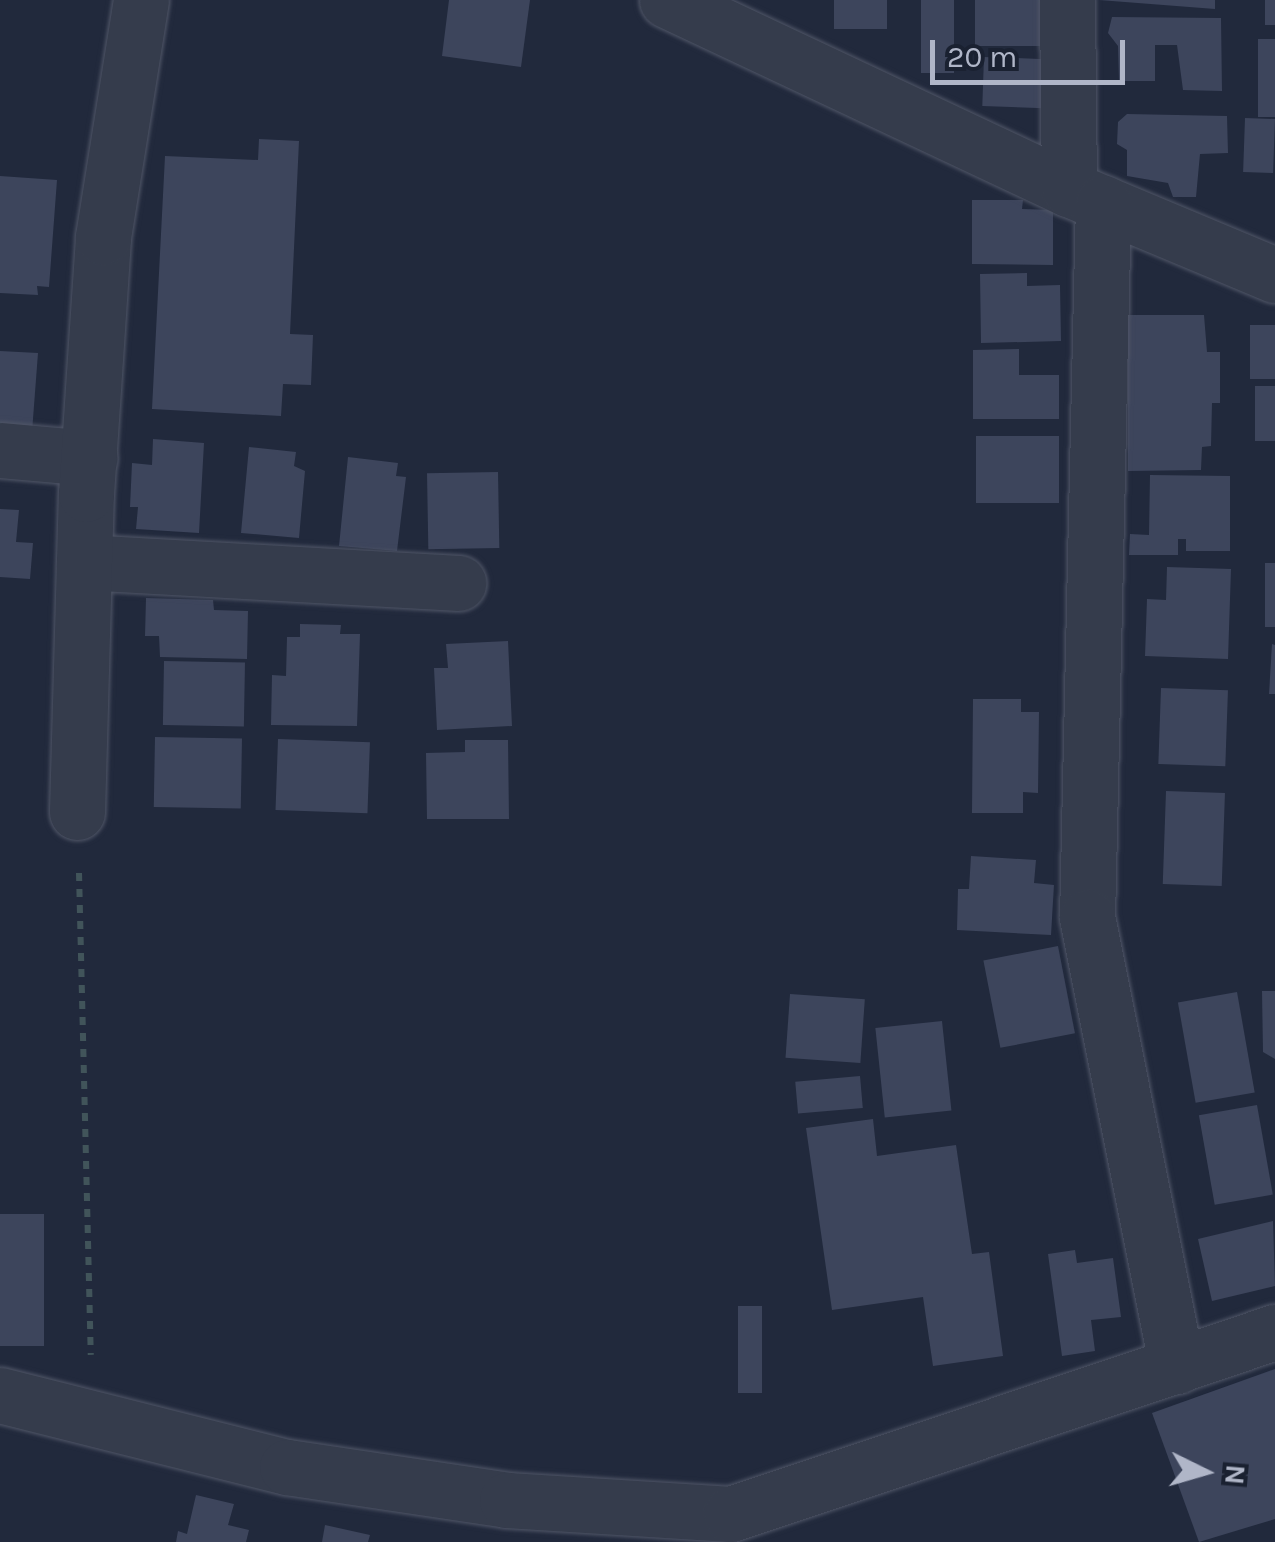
<!DOCTYPE html>
<style>
body{margin:0}
#map{position:relative;width:1275px;height:1542px;overflow:hidden;background:#21293c;font-family:Karla,sans-serif}
div>[style]{position:absolute}
.building>*{inset:0;background:#3d455c;transform-origin:0 0}
.path>*{height:6px;margin-top:-3px;transform-origin:0;background:repeating-linear-gradient(90deg,#41545a 0 8px,transparent 0 16px)}
.roads{filter:drop-shadow(0 0 2px #505667) drop-shadow(0 0 2px #505667)}
.minor>*{height:55px;margin:-27.5px;padding:0 27.5px;transform-origin:27.5px;border-radius:27.5px;background:#353c4c}
span{translate:-50% -50%;white-space:nowrap;text-align:center;line-height:1.15;-webkit-text-stroke:9px #1a2131;paint-order:stroke}
.north{position:absolute;left:1155px;top:1422px;width:100px;height:100px;-webkit-text-stroke:8px #1a2131;paint-order:stroke;rotate:95deg;font-size:28px;font-weight:700;line-height:40px;text-align:center;color:#b0b6c8}
.north::after{content:'';display:block;margin:auto;width:35px;height:45px;background:#b0b6c8;clip-path:polygon(50% 0,100% 100%,50% 72%,0 100%)}
.scale{position:absolute;left:930px;top:40px;width:195px;height:45px;box-sizing:border-box;border:5px solid #b0b6c8;border-top:0;padding-left:12px;font-size:30px;line-height:35px;white-space:nowrap;color:#b0b6c8;-webkit-text-stroke:8px #1a2131;paint-order:stroke}
</style>
<div id="map">
<div class="building">
<div style="clip-path:polygon(449px 0,530px 0,521px 67px,442px 56px)"></div>
<div style="left:834px;top:0;width:53px;height:29px"></div>
<div style="left:921px;top:0;width:33px;height:73px"></div>
<div style="left:975px;top:0;width:71px;height:46px"></div>
<div style="clip-path:polygon(1099px 0,1215px 0,1215px 9px)"></div>
<div style="left:1265px;top:0;width:10px;height:25px"></div>
<div style="clip-path:polygon(1112px 17px,1221px 18px,1222px 91px,1183px 90px,1177px 45px,1155px 45px,1155px 81px,1119px 81px,1118px 46px,1108px 33px)"></div>
<div style="left:1258px;top:39px;width:17px;height:78px"></div>
<div style="left:984px;top:57px;width:62px;height:49px;rotate:2deg"></div>
<div style="clip-path:polygon(1127px 114px,1227px 116px,1228px 153px,1200px 154px,1196px 197px,1173px 197px,1168px 183px,1127px 176px,1127px 150px,1117px 144px,1118px 122px)"></div>
<div style="left:1245px;top:118px;width:30px;height:54px;rotate:2deg"></div>
<div style="clip-path:polygon(259px 139px,299px 141px,290px 334px,313px 335px,311px 385px,283px 384px,281px 416px,152px 409px,165px 156px,258px 160px)"></div>
<div style="clip-path:polygon(0 176px,57px 180px,49px 287px,37px 286px,38px 295px,0 293px)"></div>
<div style="clip-path:polygon(972px 200px,1023px 200px,1022px 209px,1053px 210px,1053px 265px,972px 264px)"></div>
<div style="clip-path:polygon(1027px 273px,1027px 286px,1060px 285px,1061px 341px,981px 343px,980px 274px)"></div>
<div style="clip-path:polygon(1128px 315px,1204px 315px,1207px 352px,1220px 352px,1220px 403px,1212px 403px,1211px 446px,1202px 447px,1201px 470px,1128px 471px)"></div>
<div style="left:1250px;top:325px;width:25px;height:54px"></div>
<div style="clip-path:polygon(1019px 349px,1019px 375px,1059px 375px,1059px 419px,973px 419px,973px 350px)"></div>
<div style="clip-path:polygon(0 351px,38px 353px,32px 432px,0 430px)"></div>
<div style="left:1255px;top:386px;width:20px;height:55px"></div>
<div style="left:976px;top:436px;width:83px;height:67px"></div>
<div style="clip-path:polygon(153px 439px,204px 443px,199px 533px,136px 529px,138px 507px,130px 507px,132px 463px,152px 465px)"></div>
<div style="clip-path:polygon(249px 447px,296px 452px,294px 466px,305px 471px,299px 538px,241px 533px)"></div>
<div style="clip-path:polygon(348px 457px,398px 463px,396px 476px,406px 477px,397px 551px,339px 546px)"></div>
<div style="left:498px;top:472px;width:76px;height:71px;rotate:89deg"></div>
<div style="clip-path:polygon(1150px 475px,1230px 476px,1230px 551px,1186px 551px,1186px 539px,1178px 539px,1178px 555px,1129px 555px,1130px 534px,1149px 535px)"></div>
<div style="clip-path:polygon(0 509px,19px 510px,16px 542px,33px 543px,30px 579px,0 577px)"></div>
<div style="left:1265px;top:563px;width:10px;height:64px"></div>
<div style="clip-path:polygon(1167px 567px,1231px 569px,1228px 659px,1145px 656px,1147px 599px,1166px 600px)"></div>
<div style="clip-path:polygon(146px 598px,213px 600px,214px 610px,248px 611px,247px 659px,160px 657px,159px 636px,145px 636px)"></div>
<div style="clip-path:polygon(300px 624px,341px 625px,340px 634px,360px 634px,357px 726px,271px 725px,272px 675px,286px 676px,287px 637px,300px 637px)"></div>
<div style="clip-path:polygon(508px 641px,512px 726px,437px 730px,434px 668px,448px 668px,446px 644px)"></div>
<div style="clip-path:polygon(1272px 644px,1275px 645px,1275px 694px,1269px 694px)"></div>
<div style="left:164px;top:661px;width:81px;height:64px;rotate:1deg"></div>
<div style="left:1161px;top:688px;width:67px;height:76px;rotate:2deg"></div>
<div style="clip-path:polygon(973px 699px,1021px 699px,1021px 712px,1039px 712px,1038px 793px,1023px 792px,1023px 813px,972px 813px)"></div>
<div style="left:155px;top:737px;width:87px;height:70px;rotate:1deg"></div>
<div style="left:278px;top:739px;width:92px;height:71px;rotate:2deg"></div>
<div style="clip-path:polygon(465px 740px,508px 740px,509px 819px,427px 819px,426px 753px,465px 752px)"></div>
<div style="left:1166px;top:791px;width:59px;height:93px;rotate:2deg"></div>
<div style="clip-path:polygon(971px 856px,1036px 860px,1034px 883px,1054px 885px,1051px 935px,957px 930px,958px 889px,969px 889px)"></div>
<div style="left:1058px;top:946px;width:89px;height:76px;rotate:79deg"></div>
<div style="clip-path:polygon(1262px 991px,1275px 991px,1275px 1059px,1263px 1052px)"></div>
<div style="left:1237px;top:992px;width:102px;height:60px;rotate:80deg"></div>
<div style="left:790px;top:994px;width:75px;height:64px;rotate:4deg"></div>
<div style="left:942px;top:1021px;width:90px;height:67px;rotate:84deg"></div>
<div style="left:860px;top:1076px;width:32px;height:65px;rotate:85deg"></div>
<div style="left:1257px;top:1105px;width:91px;height:59px;rotate:80deg"></div>
<div style="clip-path:polygon(873px 1119px,877px 1156px,956px 1145px,972px 1254px,989px 1252px,1003px 1356px,933px 1366px,923px 1297px,832px 1310px,806px 1128px)"></div>
<div style="left:44px;top:1214px;width:132px;height:44px;rotate:90deg"></div>
<div style="clip-path:polygon(1273px 1221px,1275px 1286px,1212px 1301px,1198px 1239px)"></div>
<div style="clip-path:polygon(1075px 1250px,1077px 1263px,1113px 1258px,1121px 1317px,1091px 1320px,1095px 1351px,1062px 1356px,1048px 1254px)"></div>
<div style="left:738px;top:1306px;width:24px;height:87px"></div>
<div style="clip-path:polygon(1275px 1369px,1275px 1519px,1199px 1542px,1152px 1413px)"></div>
<div style="clip-path:polygon(196px 1495px,234px 1504px,228px 1525px,249px 1530px,246px 1542px,176px 1542px,178px 1531px,187px 1534px)"></div>
<div style="clip-path:polygon(325px 1525px,370px 1535px,368px 1542px,322px 1542px)"></div>
</div>
<div class="path">
<div style="left:79px;top:873px;width:482px;rotate:88.6deg"></div>
</div>
<div class="roads">
<div class="minor">
<div style="left:667px;top:0;width:444px;rotate:25.2deg"></div>
<div style="left:1069px;top:189px;width:223px;rotate:22.7deg"></div>
<div style="left:1067px;top:0;width:189px;rotate:89.4deg"></div>
<div style="left:1103px;top:203px;width:714px;rotate:91.28deg"></div>
<div style="left:1087px;top:917px;width:458px;rotate:78.7deg"></div>
<div style="left:0;top:450px;width:90px;rotate:5.1deg"></div>
<div style="left:84px;top:562px;width:375px;rotate:3.2deg"></div>
<div style="left:77px;top:812px;width:318px;rotate:-88.4deg"></div>
<div style="left:86px;top:494px;width:258px;rotate:-86.2deg"></div>
<div style="left:103px;top:237px;width:240px;rotate:-80.9deg"></div>
<div style="left:0;top:1395px;width:296px;rotate:14.1deg"></div>
<div style="left:287px;top:1467px;width:222px;rotate:8.5deg"></div>
<div style="left:507px;top:1500px;width:224px;rotate:3.6deg"></div>
<div style="left:731px;top:1514px;width:574px;rotate:-18.5deg"></div>
</div>
</div>
<div class="north">N</div>
<div class="scale">20 m</div>
</div>
